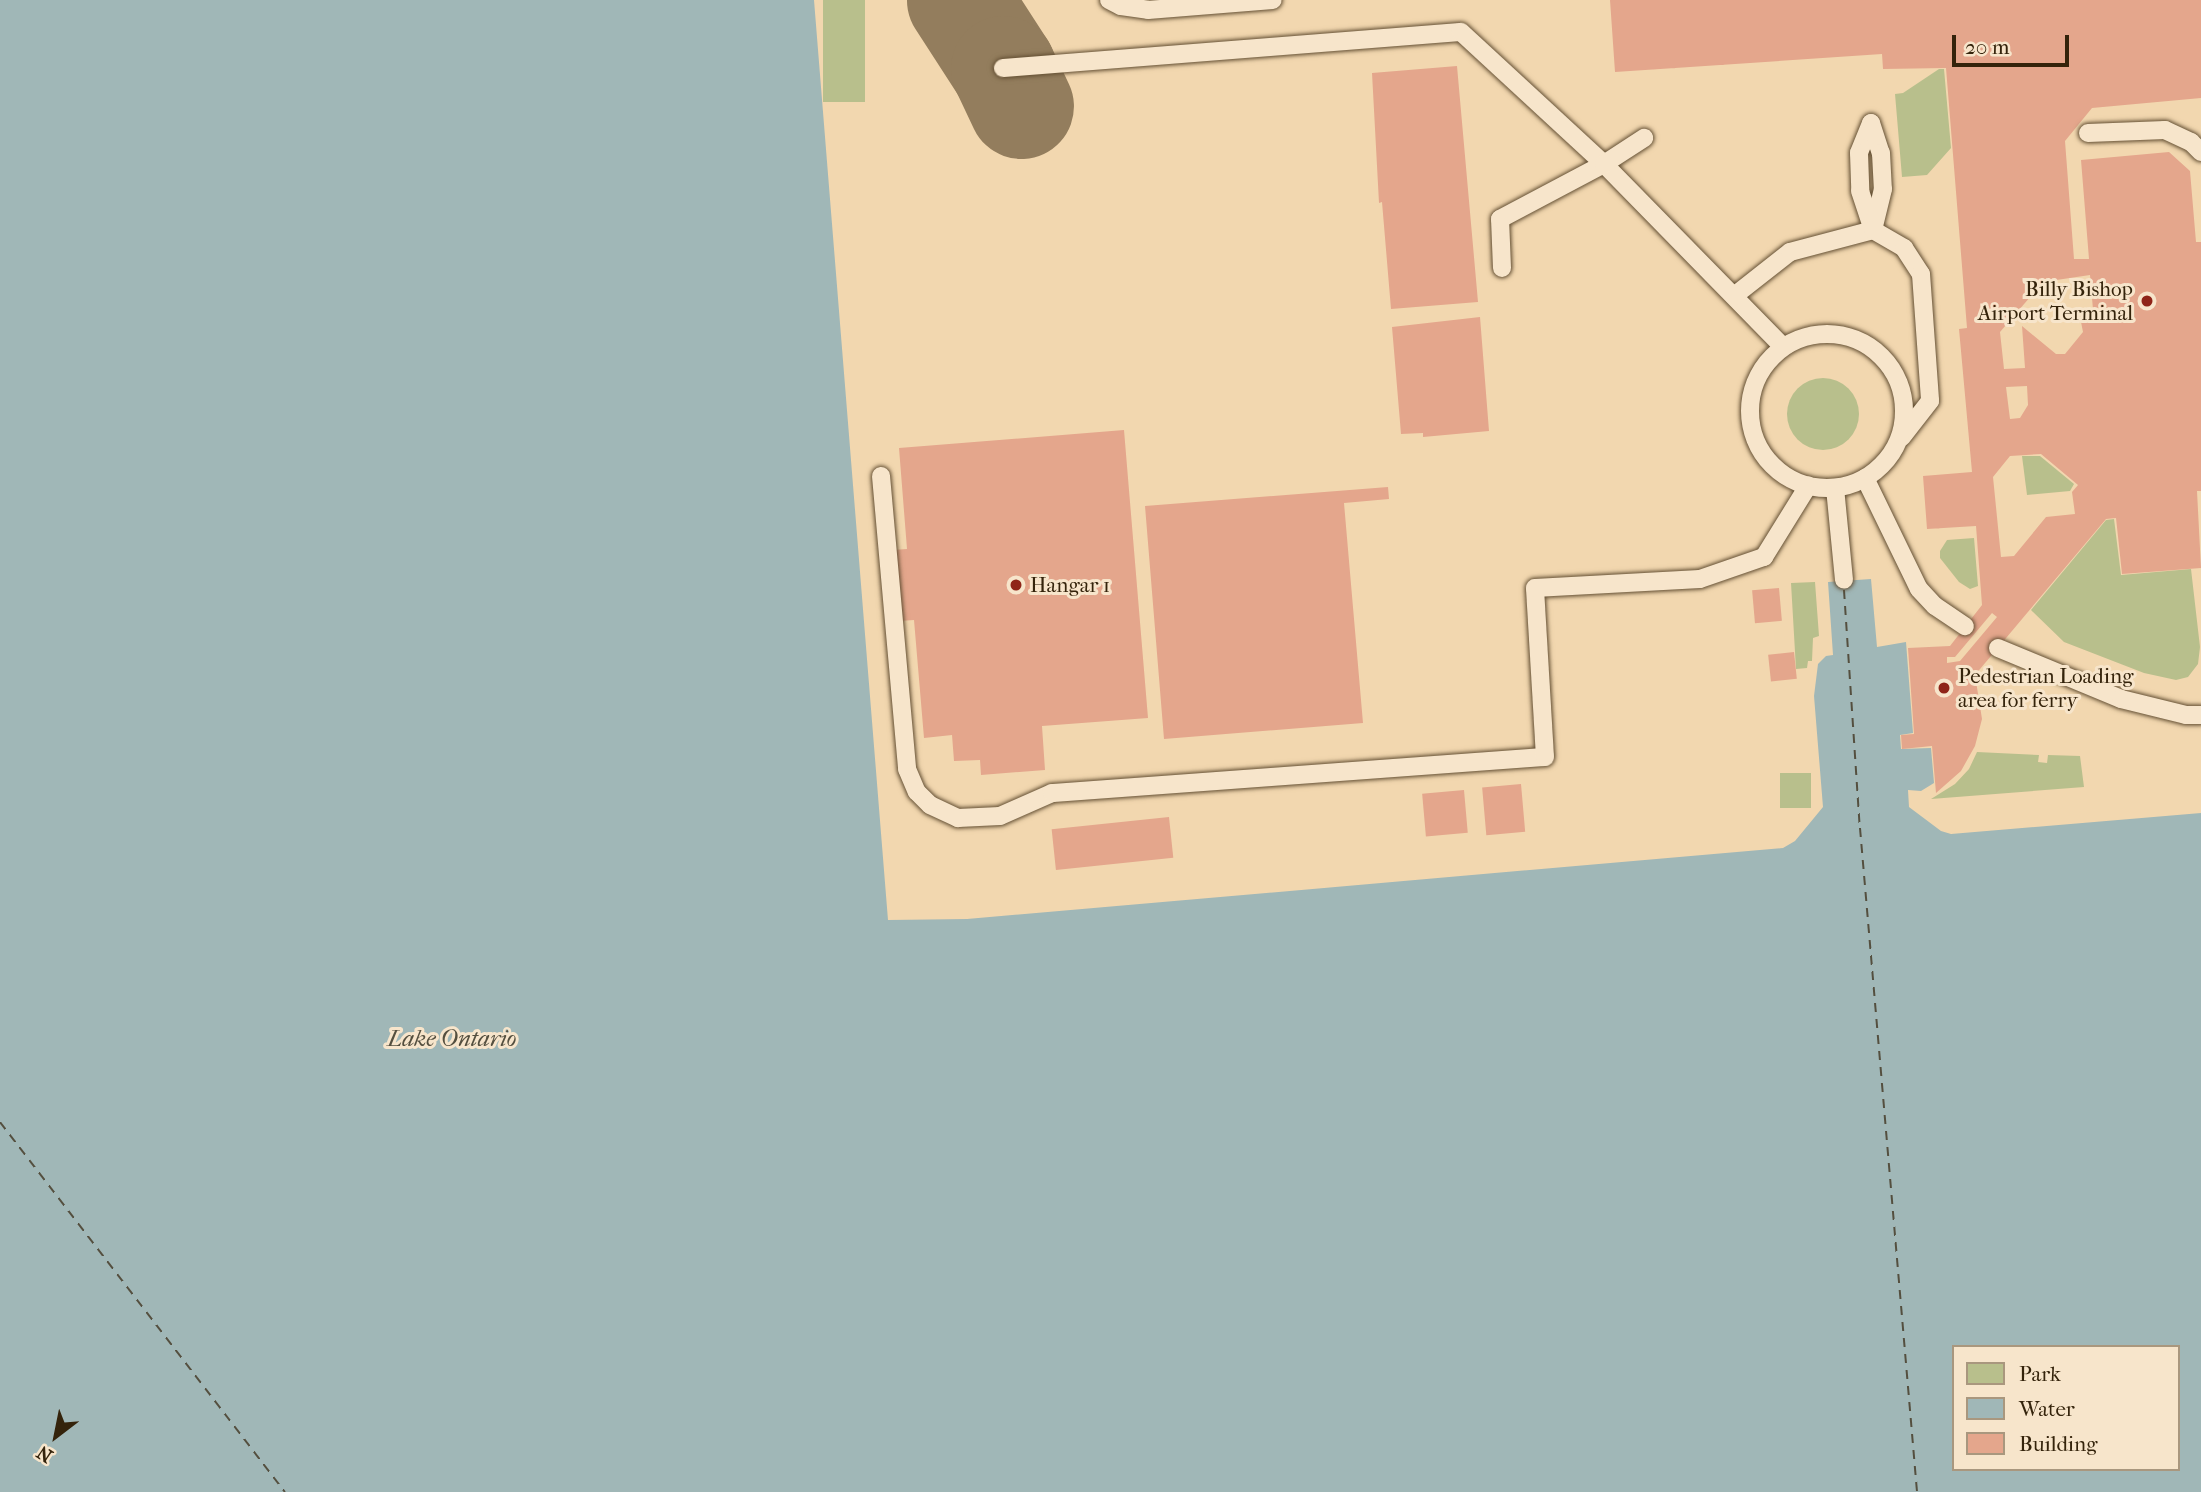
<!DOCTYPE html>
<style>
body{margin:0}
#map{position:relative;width:2201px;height:1492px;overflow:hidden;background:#f2d7af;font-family:"IM FELL French Canon",serif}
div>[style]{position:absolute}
.green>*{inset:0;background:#b8bf8c;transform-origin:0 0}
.round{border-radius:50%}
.water>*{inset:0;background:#a0b7b7}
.ferry>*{height:2px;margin-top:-1px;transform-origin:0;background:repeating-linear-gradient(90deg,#544f3f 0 9px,transparent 0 16px)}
.taxiway>*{height:105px;margin:-52.5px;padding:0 52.5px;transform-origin:52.5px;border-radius:52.5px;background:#937d5d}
.building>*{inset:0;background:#e4a68c;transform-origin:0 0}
.roads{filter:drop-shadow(0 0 2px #645034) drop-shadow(0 0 2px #645034)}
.lane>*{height:18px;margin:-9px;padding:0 9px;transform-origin:9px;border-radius:9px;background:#f7e5cb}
.lane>.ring{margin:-9px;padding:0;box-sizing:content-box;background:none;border:18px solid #f7e5cb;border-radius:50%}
.dots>*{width:19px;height:19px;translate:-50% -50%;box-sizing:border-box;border:4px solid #f7e5cb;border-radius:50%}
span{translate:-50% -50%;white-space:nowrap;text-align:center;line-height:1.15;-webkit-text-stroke:6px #f7e5cb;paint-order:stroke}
.poi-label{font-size:21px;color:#34230b}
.right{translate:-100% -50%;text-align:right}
.left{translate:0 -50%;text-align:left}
.water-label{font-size:23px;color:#544f3f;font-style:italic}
.legend{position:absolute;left:1952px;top:1345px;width:228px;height:126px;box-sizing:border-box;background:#f7e5cb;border:2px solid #a9977e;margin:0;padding:9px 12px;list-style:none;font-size:21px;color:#34230b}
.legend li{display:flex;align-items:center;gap:14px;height:35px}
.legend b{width:35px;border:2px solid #a9977e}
.north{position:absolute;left:21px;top:1401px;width:70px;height:70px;-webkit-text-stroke:5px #f7e5cb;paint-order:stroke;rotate:212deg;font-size:19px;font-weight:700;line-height:28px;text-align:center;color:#34230b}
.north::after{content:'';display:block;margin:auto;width:24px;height:32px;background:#34230b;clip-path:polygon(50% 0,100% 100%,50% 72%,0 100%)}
.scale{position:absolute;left:1952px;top:35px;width:117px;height:32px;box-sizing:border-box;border:4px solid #34230b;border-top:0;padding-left:9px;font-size:21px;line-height:24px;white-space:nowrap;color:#34230b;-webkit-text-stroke:5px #f7e5cb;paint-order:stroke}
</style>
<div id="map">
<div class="green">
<div style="left:823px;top:0;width:42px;height:102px"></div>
<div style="clip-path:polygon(1939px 69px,1944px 69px,1951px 148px,1927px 175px,1902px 177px,1895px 94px,1903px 93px)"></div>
<div class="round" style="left:1787px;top:378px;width:72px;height:72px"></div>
<div style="clip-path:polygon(2022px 456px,2040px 456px,2074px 484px,2070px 491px,2027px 495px)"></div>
<div style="clip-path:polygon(2114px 519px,2121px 575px,2191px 569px,2200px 647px,2198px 664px,2188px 677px,2176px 680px,2144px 673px,2064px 642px,2031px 610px,2106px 520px)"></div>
<div style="clip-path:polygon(1974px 538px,1978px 586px,1970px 589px,1959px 582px,1940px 558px,1940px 551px,1947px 540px)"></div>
<div style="clip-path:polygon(1815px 582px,1819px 636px,1813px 638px,1812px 661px,1808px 661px,1807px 668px,1796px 669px,1791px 583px)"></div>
<div style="clip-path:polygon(1977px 752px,2039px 755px,2038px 762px,2047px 763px,2048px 755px,2080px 756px,2084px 787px,1931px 799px,1955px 784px,1969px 769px)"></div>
<div style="left:1811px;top:773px;width:35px;height:31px;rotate:90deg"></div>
</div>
<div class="water">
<div style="clip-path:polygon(evenodd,0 0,814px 0,888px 920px,967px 919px,1783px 848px,1795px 841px,1823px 807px,1814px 696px,1818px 664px,1826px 656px,1833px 655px,1828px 582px,1871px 579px,1877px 647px,1906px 642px,1913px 733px,1900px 735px,1901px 749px,1931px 748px,1934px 783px,1921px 791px,1908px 790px,1909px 807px,1941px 831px,1951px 834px,2201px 813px,2201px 1492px,0 1492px,0 0,1954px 1347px,2178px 1347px,2178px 1469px,1954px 1469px,1954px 1347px)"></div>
</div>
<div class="ferry">
<div style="left:1844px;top:590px;width:239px;rotate:86.2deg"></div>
<div style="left:1860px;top:828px;width:666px;rotate:85.09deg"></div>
<div style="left:0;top:1122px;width:467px;rotate:52.4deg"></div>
</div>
<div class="taxiway">
<div style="left:959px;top:0;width:81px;rotate:57.1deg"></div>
<div style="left:1003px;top:68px;width:42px;rotate:64.7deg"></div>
</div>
<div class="building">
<div style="clip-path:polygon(evenodd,1610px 0,2201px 0,2201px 98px,2092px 108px,2065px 141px,2074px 259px,2089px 259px,2081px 160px,2169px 152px,2190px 171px,2196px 242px,2201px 242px,2201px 491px,2197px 491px,2201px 568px,2122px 574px,2116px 518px,2106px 519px,1975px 675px,1982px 719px,1975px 746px,1961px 771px,1936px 793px,1932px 746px,1902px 749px,1901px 735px,1914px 734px,1908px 648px,1950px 646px,1982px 605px,1976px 526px,1927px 529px,1923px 476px,1972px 472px,1959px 329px,1967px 328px,1946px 68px,1883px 69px,1882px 54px,1615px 72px,1610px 0,2090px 275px,2094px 321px,2081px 322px,2083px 332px,2065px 354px,2056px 354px,2022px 326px,2025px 368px,2004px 369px,2000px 332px,2043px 282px,2090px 275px,1610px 0,2027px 386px,2028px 405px,2020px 418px,2010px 419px,2006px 387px,2027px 386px,1610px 0,2041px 454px,2078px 485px,2072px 492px,2075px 514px,2046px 517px,2014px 556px,2001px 557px,1993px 477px,2010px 456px,2041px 454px,1610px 0,1992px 613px,1997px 617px,1960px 661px,1947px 663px,1947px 657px,1955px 657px,1992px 613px)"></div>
<div style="clip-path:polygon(1457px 66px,1478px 302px,1391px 309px,1382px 202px,1379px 203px,1372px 73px)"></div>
<div style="clip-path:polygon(1480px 317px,1489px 431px,1423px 437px,1423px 433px,1401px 434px,1392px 327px)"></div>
<div style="clip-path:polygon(1124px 430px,1148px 718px,1042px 726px,1045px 770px,981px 775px,980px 760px,954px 761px,952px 735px,924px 738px,914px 620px,899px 621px,893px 550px,907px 549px,899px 448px)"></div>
<div style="clip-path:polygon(1388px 487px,1389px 499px,1344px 503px,1363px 723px,1164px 739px,1145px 506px)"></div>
<div style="left:1779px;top:588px;width:33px;height:27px;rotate:85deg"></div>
<div style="left:1794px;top:652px;width:27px;height:26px;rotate:84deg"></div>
<div style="left:1521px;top:784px;width:48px;height:39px;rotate:85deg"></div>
<div style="left:1464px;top:790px;width:43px;height:42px;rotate:85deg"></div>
<div style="left:1169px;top:817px;width:41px;height:118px;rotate:84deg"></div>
</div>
<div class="roads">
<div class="lane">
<div style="left:1109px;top:0;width:13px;rotate:27deg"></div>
<div style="left:1121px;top:6px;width:27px;rotate:8deg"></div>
<div style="left:1148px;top:10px;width:125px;rotate:-4.6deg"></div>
<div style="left:1003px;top:68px;width:459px;rotate:-4.5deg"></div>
<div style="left:1461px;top:32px;width:195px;rotate:42.7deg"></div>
<div style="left:1604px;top:164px;width:256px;rotate:45.6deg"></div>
<div style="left:1871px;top:123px;width:32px;rotate:112deg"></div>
<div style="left:1859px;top:153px;width:38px;rotate:88deg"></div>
<div style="left:1860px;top:191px;width:41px;rotate:71.6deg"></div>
<div style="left:1871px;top:123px;width:32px;rotate:72deg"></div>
<div style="left:1881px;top:153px;width:36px;rotate:87deg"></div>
<div style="left:1883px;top:189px;width:42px;rotate:103.7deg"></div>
<div style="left:2088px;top:133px;width:77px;rotate:-2.2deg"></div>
<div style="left:2165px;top:130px;width:29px;rotate:25deg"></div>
<div style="left:2191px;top:142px;width:14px;rotate:45deg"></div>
<div style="left:1502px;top:268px;width:49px;rotate:-92.3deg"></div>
<div style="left:1500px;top:219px;width:118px;rotate:-27.9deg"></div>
<div style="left:1604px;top:164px;width:48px;rotate:-33deg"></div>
<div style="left:1734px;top:296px;width:71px;rotate:-38.2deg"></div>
<div style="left:1790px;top:252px;width:86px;rotate:-14.8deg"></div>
<div style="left:1873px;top:230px;width:36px;rotate:30deg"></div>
<div style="left:1904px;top:248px;width:31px;rotate:57deg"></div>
<div style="left:1921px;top:274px;width:127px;rotate:85.9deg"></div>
<div style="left:1930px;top:401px;width:46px;rotate:127.9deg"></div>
<div class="ring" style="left:1750px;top:334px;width:136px;height:136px"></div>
<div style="left:881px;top:476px;width:294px;rotate:84.9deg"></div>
<div style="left:907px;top:769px;width:25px;rotate:67deg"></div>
<div style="left:917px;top:792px;width:18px;rotate:45deg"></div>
<div style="left:930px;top:805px;width:31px;rotate:25deg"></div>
<div style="left:958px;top:818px;width:42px;rotate:-2.7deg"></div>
<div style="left:1000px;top:816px;width:57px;rotate:-23.9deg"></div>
<div style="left:1052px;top:793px;width:494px;rotate:-4.2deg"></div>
<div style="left:1545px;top:757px;width:169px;rotate:-93.4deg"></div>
<div style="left:1535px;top:588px;width:165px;rotate:-3.1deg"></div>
<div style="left:1700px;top:579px;width:68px;rotate:-19deg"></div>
<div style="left:1764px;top:557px;width:84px;rotate:-58.2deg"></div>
<div style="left:1865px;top:478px;width:123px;rotate:64.1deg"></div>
<div style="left:1919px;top:589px;width:23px;rotate:47deg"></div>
<div style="left:1935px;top:606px;width:36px;rotate:34deg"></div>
<div style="left:1835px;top:488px;width:92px;rotate:84.4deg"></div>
<div style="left:1998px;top:648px;width:133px;rotate:22.5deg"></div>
<div style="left:2121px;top:699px;width:67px;rotate:13.8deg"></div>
<div style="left:2186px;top:715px;width:15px"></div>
</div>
</div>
<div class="dots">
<div style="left:2147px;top:301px;background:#8f2418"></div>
<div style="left:1016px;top:585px;background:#8f2418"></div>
<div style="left:1944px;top:688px;background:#8f2418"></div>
</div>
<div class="poi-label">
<span class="right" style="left:2133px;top:301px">Billy Bishop<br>Airport Terminal</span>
<span class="left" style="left:1030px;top:585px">Hangar 1</span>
<span class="left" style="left:1958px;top:688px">Pedestrian Loading<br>area for ferry</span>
</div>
<div class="water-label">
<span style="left:452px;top:1039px">Lake Ontario</span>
</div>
<ul class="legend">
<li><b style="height:19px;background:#b8bf8c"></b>Park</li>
<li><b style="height:19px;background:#a0b7b7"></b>Water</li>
<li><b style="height:19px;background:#e4a68c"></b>Building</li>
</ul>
<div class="north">N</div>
<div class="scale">20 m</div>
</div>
